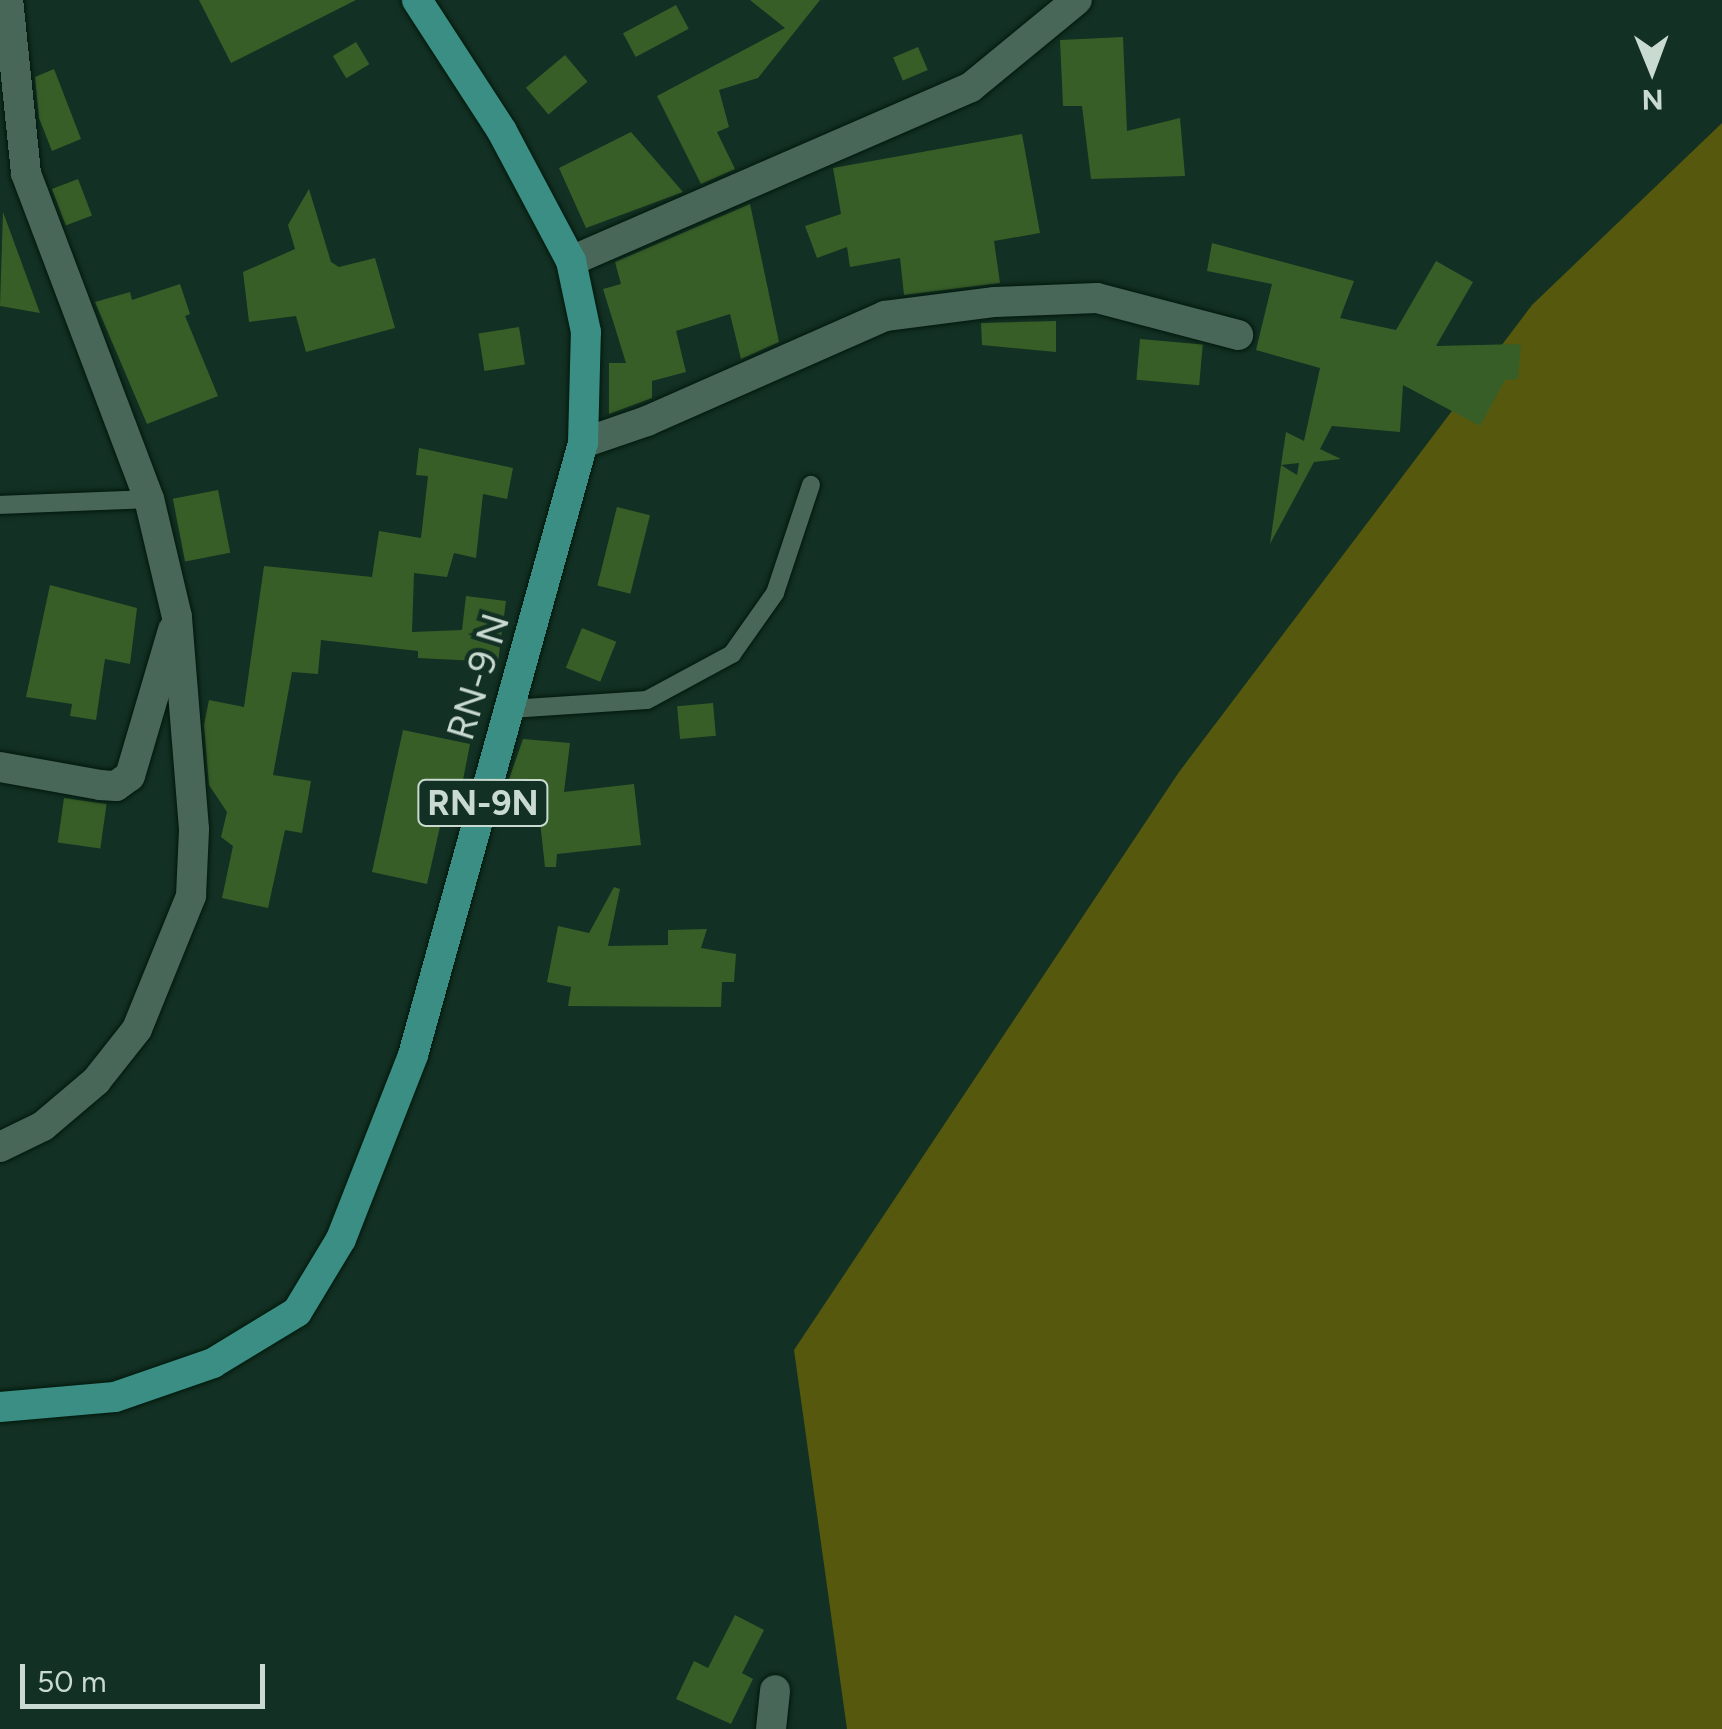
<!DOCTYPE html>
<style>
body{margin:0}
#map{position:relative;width:1722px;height:1729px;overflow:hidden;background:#123023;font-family:Figtree,sans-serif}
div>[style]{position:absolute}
.forest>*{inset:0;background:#56580d}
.building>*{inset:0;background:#385e28;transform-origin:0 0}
.roads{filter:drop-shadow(0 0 2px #00180c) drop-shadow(0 0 2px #00180c)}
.lane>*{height:18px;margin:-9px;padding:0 9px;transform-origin:9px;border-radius:9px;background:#486758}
.street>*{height:30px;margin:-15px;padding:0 15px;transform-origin:15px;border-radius:15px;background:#486758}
.primary>*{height:30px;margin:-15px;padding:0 15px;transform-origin:15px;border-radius:15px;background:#3b8e84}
span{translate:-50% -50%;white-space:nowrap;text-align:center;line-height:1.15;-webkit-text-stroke:9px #123023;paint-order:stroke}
.shield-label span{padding:2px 8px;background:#123023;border:2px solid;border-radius:8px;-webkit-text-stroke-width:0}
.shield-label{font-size:35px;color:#c9dad1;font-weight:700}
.street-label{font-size:38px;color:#c9dad1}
.north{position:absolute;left:1602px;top:20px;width:100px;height:100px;-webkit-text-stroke:8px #123023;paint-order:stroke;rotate:179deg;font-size:28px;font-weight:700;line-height:40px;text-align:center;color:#c9dad1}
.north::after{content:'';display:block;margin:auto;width:35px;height:45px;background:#c9dad1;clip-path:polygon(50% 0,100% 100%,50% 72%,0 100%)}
.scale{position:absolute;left:20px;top:1664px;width:245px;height:45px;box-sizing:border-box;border:5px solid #c9dad1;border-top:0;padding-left:12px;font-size:30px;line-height:35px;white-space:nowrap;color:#c9dad1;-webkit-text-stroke:8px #123023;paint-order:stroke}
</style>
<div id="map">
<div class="forest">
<div style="clip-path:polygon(1722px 123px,1722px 1729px,847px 1729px,794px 1350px,1179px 772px,1532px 305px)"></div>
</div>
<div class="building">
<div style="clip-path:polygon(199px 0,356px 0,231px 63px)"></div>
<div style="clip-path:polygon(750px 0,820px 0,758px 78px,719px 90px,729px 127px,717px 132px,735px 169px,701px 184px,657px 96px,785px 28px)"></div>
<div style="left:676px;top:5px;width:27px;height:60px;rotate:62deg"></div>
<div style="clip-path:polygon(1123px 37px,1127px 131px,1180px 118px,1185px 176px,1091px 179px,1082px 106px,1063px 106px,1060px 40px)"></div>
<div style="left:356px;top:42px;width:26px;height:27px;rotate:59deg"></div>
<div style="left:918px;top:47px;width:25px;height:27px;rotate:67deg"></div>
<div style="left:565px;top:55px;width:35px;height:51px;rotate:50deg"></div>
<div style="clip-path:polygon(54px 69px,81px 139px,52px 151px,39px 118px,35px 77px)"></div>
<div style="clip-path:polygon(631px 132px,683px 192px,586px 228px,559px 168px)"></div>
<div style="clip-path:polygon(1022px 134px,1040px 233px,994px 241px,1000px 283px,904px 295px,900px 258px,850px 267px,847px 247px,817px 258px,805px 226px,841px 214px,833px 168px)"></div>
<div style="left:78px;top:179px;width:39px;height:28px;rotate:69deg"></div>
<div style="clip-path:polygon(309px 189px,331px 262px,339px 267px,375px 258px,395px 328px,306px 352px,296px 316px,249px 322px,243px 272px,295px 249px,288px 225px)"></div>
<div style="clip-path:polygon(750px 204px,779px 342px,741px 359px,730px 314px,676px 331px,686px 372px,652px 381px,652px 398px,609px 414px,609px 363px,626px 363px,603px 289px,621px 284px,615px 262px)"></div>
<div style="clip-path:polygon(3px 212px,40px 313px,0 306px)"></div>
<div style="clip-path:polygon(1212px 243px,1354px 281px,1340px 318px,1396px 330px,1436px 261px,1473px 282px,1436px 346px,1521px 344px,1518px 379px,1505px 380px,1480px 426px,1403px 385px,1400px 432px,1332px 426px,1320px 449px,1341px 459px,1314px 462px,1270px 544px,1281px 465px,1297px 475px,1299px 463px,1281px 465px,1286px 432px,1304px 441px,1320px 368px,1256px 350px,1272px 284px,1207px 271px)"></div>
<div style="clip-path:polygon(180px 284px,190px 314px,185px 316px,218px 396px,147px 424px,95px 302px,130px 292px,132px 300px)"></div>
<div style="clip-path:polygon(1056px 321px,1056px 352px,982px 345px,981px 323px)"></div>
<div style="left:519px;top:327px;width:38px;height:41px;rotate:81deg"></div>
<div style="left:1140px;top:339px;width:63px;height:41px;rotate:5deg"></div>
<div style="clip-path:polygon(419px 448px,513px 468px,507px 499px,483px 494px,476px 558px,454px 553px,447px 577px,414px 573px,412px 632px,462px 630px,466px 596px,506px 601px,498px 662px,418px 658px,418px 651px,321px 640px,318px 674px,292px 672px,273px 775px,311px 781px,302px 833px,285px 830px,268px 908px,222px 898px,233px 846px,221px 837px,227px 812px,209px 785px,204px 725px,209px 700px,244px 707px,264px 566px,372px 577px,379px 531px,421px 538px,428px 476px,416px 475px)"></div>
<div style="left:218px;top:490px;width:64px;height:46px;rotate:79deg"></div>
<div style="left:617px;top:507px;width:34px;height:81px;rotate:14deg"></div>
<div style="clip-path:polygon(50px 585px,137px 608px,130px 664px,105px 659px,96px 720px,70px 716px,72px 704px,26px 697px)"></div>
<div style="left:582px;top:628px;width:37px;height:43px;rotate:22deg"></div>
<div style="left:713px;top:703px;width:33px;height:36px;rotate:85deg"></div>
<div style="clip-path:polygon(403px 730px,470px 744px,461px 790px,449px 787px,427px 884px,372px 872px)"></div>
<div style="clip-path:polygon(523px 739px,570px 743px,564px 792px,634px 784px,641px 845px,557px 854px,556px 867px,545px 867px,536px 785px,508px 782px)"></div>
<div style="left:64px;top:798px;width:43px;height:45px;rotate:8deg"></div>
<div style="clip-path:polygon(614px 887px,620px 889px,608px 946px,668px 945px,668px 930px,707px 929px,701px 948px,736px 954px,734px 982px,722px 982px,721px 1007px,568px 1006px,571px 987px,547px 982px,558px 926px,589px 933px)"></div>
<div style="clip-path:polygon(735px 1615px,764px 1630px,742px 1673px,753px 1679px,731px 1724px,676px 1699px,694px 1661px,708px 1668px)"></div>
</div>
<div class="roads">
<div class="lane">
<div style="left:0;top:505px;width:149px;rotate:-2.3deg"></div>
<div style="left:510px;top:709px;width:137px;rotate:-3.8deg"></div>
<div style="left:647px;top:700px;width:97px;rotate:-28.4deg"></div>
<div style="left:732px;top:654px;width:75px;rotate:-54.8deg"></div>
<div style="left:775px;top:593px;width:114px;rotate:-71.6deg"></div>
</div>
<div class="street">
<div style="left:571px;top:261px;width:436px;rotate:-23.5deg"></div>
<div style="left:971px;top:87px;width:137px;rotate:-39.4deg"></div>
<div style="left:583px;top:443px;width:68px;rotate:-19deg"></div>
<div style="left:647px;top:421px;width:260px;rotate:-23.8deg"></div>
<div style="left:885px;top:316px;width:111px;rotate:-7.3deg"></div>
<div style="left:995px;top:302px;width:102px;rotate:-2.2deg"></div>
<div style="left:1097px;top:298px;width:146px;rotate:14.7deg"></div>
<div style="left:0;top:767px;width:102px;rotate:10.2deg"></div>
<div style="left:100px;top:785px;width:16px;rotate:4deg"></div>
<div style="left:116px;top:786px;width:17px;rotate:-36deg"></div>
<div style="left:130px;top:776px;width:152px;rotate:-73.6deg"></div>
<div style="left:0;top:1147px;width:48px;rotate:-26deg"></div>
<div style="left:43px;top:1126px;width:70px;rotate:-40.3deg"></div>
<div style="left:96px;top:1081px;width:66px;rotate:-51.7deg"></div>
<div style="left:137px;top:1029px;width:144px;rotate:-67.9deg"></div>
<div style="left:191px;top:896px;width:67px;rotate:-87.4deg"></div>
<div style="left:194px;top:829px;width:213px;rotate:-94.6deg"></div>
<div style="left:177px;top:617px;width:121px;rotate:-103.3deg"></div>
<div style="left:149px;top:499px;width:348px;rotate:-110.7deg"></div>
<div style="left:26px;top:173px;width:174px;rotate:-95.9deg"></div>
<div style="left:771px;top:1729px;width:39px;rotate:-84deg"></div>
</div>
<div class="primary">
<div style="left:0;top:1407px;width:115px;rotate:-5deg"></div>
<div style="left:115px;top:1397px;width:104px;rotate:-19.1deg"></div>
<div style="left:213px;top:1363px;width:98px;rotate:-31.3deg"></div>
<div style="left:297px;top:1312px;width:85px;rotate:-58.9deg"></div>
<div style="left:341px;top:1239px;width:198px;rotate:-68.6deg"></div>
<div style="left:413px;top:1055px;width:635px;rotate:-74.48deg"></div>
<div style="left:583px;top:443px;width:111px;rotate:-88.5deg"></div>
<div style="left:586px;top:332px;width:73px;rotate:-101.9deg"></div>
<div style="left:571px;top:261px;width:147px;rotate:-118deg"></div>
<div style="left:502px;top:131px;width:156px;rotate:-123deg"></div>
</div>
</div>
<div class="shield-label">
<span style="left:483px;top:803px">RN-9N</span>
</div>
<div class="street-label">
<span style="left:479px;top:677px;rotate:-73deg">RN-9 N</span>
</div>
<div class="north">N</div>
<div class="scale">50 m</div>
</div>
